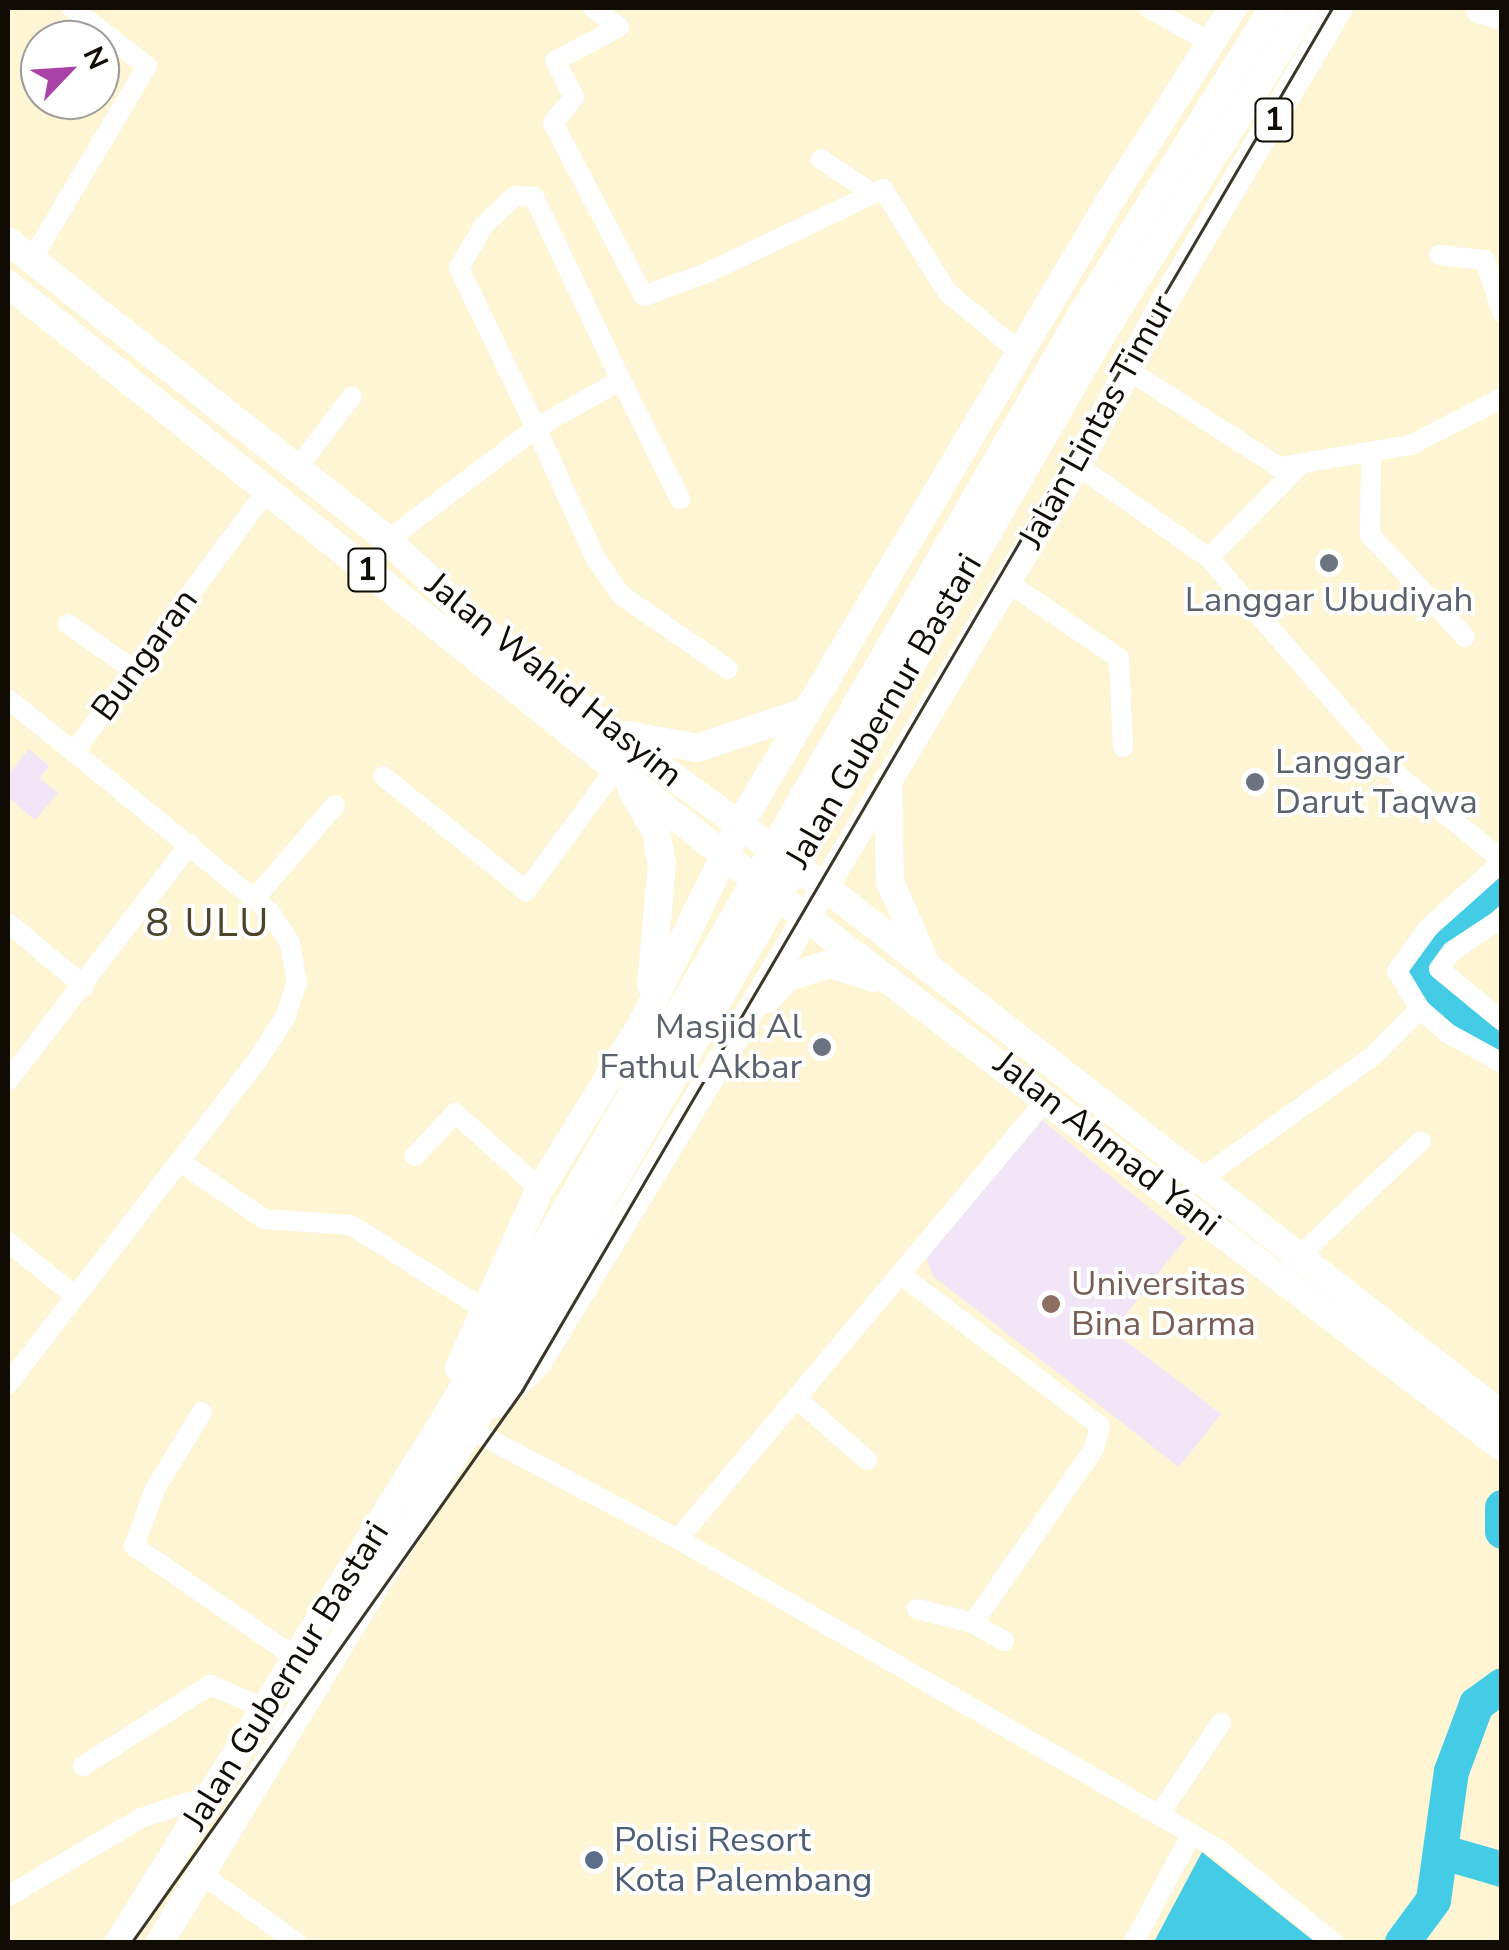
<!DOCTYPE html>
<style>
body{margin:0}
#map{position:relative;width:1509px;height:1950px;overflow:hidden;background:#fef5d5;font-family:"Nunito Sans",sans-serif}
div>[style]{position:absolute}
.education>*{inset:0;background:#f3e5f8}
.water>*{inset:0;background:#44cbe5}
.river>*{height:35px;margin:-17.5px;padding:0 17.5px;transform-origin:17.5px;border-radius:17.5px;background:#44cbe5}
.minor>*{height:20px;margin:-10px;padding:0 10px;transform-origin:10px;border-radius:10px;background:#fff}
.highway>*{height:28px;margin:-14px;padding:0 14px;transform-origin:14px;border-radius:14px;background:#fff}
.tram>*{height:2.5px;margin:-1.25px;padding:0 1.25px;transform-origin:1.25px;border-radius:1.25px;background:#3b362a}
.dots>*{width:28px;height:28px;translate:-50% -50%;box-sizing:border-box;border:5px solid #fff;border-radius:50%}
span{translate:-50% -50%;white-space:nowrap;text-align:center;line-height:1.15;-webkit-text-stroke:8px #fff;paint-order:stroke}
.shield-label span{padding:2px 8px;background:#fff;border:2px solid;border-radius:8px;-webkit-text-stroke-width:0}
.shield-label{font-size:32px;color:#100c04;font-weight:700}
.street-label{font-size:35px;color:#100c04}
.worship-label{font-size:35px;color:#5b616d}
.left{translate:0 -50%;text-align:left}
.right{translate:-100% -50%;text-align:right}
.education-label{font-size:35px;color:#785e54}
.service-label{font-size:35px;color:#4e5e75}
.quarter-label{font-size:40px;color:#4d452a;letter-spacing:2.5px}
.frame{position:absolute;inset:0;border:10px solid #100c04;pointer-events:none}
.north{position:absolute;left:20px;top:20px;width:100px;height:100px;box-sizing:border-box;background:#fff;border:2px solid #9f9e9b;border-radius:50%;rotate:65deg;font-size:28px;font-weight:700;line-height:40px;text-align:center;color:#100c04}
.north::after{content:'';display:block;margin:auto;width:35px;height:45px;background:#a942a6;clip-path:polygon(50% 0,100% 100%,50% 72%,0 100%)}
</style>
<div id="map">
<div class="education">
<div style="clip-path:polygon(29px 749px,49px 766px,40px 778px,58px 793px,35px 820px,8px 797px,8px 775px)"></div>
<div style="clip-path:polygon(1037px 1116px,1186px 1238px,1113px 1331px,1221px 1414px,1179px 1467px,933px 1276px,925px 1254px)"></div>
</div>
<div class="water">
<div style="clip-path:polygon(1202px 1852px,1315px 1942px,1154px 1942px)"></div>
</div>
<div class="river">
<div style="left:1502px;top:879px;width:101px;rotate:138.2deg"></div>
<div style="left:1427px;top:946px;width:21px;rotate:101deg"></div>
<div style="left:1423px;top:967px;width:56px;rotate:57.4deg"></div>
<div style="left:1453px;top:1014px;width:55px;rotate:26.1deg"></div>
<div style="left:1502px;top:1507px;width:24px;rotate:90deg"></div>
<div style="left:1440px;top:1851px;width:65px;rotate:16.2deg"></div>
<div style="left:1402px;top:1942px;width:52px;rotate:-53.6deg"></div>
<div style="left:1433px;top:1900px;width:130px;rotate:-82.1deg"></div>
<div style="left:1451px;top:1771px;width:72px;rotate:-69.5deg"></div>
<div style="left:1476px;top:1704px;width:32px;rotate:-36deg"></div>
</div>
<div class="minor">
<div style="left:593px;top:8px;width:32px;rotate:36deg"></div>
<div style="left:619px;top:27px;width:72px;rotate:152deg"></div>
<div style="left:555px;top:61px;width:41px;rotate:62.2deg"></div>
<div style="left:574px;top:97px;width:33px;rotate:129deg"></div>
<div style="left:553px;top:123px;width:195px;rotate:62.3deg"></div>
<div style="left:644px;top:296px;width:69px;rotate:-20.3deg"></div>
<div style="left:709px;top:272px;width:193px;rotate:-25.5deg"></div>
<div style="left:883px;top:189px;width:121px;rotate:58.1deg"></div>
<div style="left:947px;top:292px;width:96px;rotate:39.5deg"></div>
<div style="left:1149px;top:8px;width:70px;rotate:29.1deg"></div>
<div style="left:1477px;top:13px;width:26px;rotate:16deg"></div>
<div style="left:821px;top:159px;width:59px;rotate:34deg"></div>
<div style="left:1439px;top:255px;width:46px;rotate:6.2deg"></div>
<div style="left:1485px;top:260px;width:55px;rotate:71.9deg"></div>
<div style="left:32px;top:259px;width:225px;rotate:-59.2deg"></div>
<div style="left:147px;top:66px;width:95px;rotate:-142.3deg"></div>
<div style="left:1130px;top:371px;width:177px;rotate:32.8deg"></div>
<div style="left:1279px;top:467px;width:134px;rotate:-9.5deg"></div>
<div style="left:1411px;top:445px;width:102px;rotate:-27.3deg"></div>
<div style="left:1371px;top:457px;width:78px;rotate:90.7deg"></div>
<div style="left:1370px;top:535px;width:139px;rotate:47deg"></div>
<div style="left:1077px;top:465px;width:161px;rotate:35.2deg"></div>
<div style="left:1209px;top:558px;width:292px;rotate:48.9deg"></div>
<div style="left:1401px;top:778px;width:130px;rotate:39.1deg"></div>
<div style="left:297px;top:469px;width:91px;rotate:-53deg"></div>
<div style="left:680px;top:499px;width:133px;rotate:-116.4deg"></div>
<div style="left:621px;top:380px;width:98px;rotate:150.5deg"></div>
<div style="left:536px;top:428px;width:144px;rotate:65.4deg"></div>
<div style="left:596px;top:559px;width:44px;rotate:55.2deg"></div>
<div style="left:621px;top:595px;width:130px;rotate:34.7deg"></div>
<div style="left:388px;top:540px;width:186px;rotate:-37.1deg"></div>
<div style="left:536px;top:428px;width:178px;rotate:-115.7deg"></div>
<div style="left:459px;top:268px;width:50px;rotate:-59.8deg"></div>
<div style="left:484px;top:225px;width:42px;rotate:-43.1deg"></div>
<div style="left:515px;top:196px;width:19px;rotate:3deg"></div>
<div style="left:534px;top:197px;width:203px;rotate:64.6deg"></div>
<div style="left:1209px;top:558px;width:129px;rotate:-45.6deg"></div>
<div style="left:1007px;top:582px;width:135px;rotate:34.2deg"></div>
<div style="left:1119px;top:658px;width:89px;rotate:87.4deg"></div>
<div style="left:68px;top:624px;width:80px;rotate:34.9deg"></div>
<div style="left:8px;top:699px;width:85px;rotate:38.8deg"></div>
<div style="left:74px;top:752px;width:325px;rotate:-53.6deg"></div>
<div style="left:383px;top:776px;width:184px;rotate:38.8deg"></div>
<div style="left:526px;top:891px;width:152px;rotate:-53.8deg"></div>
<div style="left:1502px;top:862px;width:98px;rotate:138.3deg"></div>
<div style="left:1429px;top:927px;width:54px;rotate:126deg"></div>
<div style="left:1397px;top:971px;width:44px;rotate:58.8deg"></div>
<div style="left:1420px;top:1009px;width:38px;rotate:41deg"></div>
<div style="left:1449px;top:1034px;width:60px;rotate:28.7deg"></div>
<div style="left:256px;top:897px;width:121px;rotate:-49.3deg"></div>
<div style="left:1502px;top:918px;width:60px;rotate:146.6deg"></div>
<div style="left:1452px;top:951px;width:22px;rotate:126deg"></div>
<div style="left:1439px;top:969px;width:82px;rotate:39.5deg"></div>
<div style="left:8px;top:923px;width:99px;rotate:39.7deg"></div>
<div style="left:8px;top:1081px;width:299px;rotate:-52.5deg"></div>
<div style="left:415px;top:1156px;width:59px;rotate:-47.1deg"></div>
<div style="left:455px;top:1113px;width:114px;rotate:41.8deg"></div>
<div style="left:179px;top:1161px;width:103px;rotate:34.3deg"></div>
<div style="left:264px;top:1219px;width:87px;rotate:3.9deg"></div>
<div style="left:351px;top:1225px;width:157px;rotate:32.3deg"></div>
<div style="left:1198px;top:1181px;width:215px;rotate:-35.5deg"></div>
<div style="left:1373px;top:1056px;width:66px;rotate:-45deg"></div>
<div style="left:8px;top:1242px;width:86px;rotate:38.9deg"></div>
<div style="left:1295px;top:1260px;width:173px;rotate:-43.4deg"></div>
<div style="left:900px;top:1274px;width:251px;rotate:37.2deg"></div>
<div style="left:1100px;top:1426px;width:24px;rotate:105deg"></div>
<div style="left:1094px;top:1449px;width:212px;rotate:124.8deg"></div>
<div style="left:8px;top:1384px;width:410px;rotate:-52.4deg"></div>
<div style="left:258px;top:1059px;width:51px;rotate:-56.9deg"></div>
<div style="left:286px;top:1016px;width:35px;rotate:-72deg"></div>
<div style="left:297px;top:983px;width:41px;rotate:-99.9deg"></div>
<div style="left:290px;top:943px;width:37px;rotate:-123deg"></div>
<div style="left:270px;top:912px;width:253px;rotate:-140.8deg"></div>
<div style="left:797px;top:1399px;width:93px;rotate:41.1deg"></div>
<div style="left:202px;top:1412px;width:90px;rotate:121.4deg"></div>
<div style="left:155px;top:1489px;width:61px;rotate:110.2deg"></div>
<div style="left:134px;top:1546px;width:199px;rotate:34.6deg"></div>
<div style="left:470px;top:1429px;width:235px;rotate:27.9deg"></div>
<div style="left:678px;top:1539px;width:623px;rotate:29.86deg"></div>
<div style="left:1218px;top:1849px;width:148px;rotate:39deg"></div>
<div style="left:678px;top:1539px;width:574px;rotate:-50.02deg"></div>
<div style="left:917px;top:1609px;width:58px;rotate:14deg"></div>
<div style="left:973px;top:1623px;width:36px;rotate:30deg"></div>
<div style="left:83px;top:1766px;width:151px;rotate:-32.5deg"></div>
<div style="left:210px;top:1685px;width:61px;rotate:23.2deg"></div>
<div style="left:1159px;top:1815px;width:111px;rotate:-56deg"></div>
<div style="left:203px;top:1875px;width:115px;rotate:35.8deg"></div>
<div style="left:8px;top:1896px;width:154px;rotate:-30.4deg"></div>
<div style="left:141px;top:1818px;width:77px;rotate:-18.2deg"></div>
<div style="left:1134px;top:1942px;width:123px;rotate:-62deg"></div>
</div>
<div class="highway">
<div style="left:8px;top:241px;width:484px;rotate:38.2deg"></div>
<div style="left:388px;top:540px;width:132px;rotate:43.5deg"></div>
<div style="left:484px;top:631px;width:158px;rotate:38.3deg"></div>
<div style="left:608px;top:729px;width:268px;rotate:36.1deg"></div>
<div style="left:825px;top:887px;width:859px;rotate:37.95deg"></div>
<div style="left:8px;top:284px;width:917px;rotate:38.58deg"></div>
<div style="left:725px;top:856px;width:976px;rotate:37.26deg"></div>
<div style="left:628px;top:735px;width:70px;rotate:10.7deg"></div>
<div style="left:697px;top:748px;width:115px;rotate:-18.3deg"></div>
<div style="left:888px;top:780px;width:102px;rotate:88.9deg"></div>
<div style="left:890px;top:882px;width:90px;rotate:66.3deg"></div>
<div style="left:632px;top:790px;width:48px;rotate:59.7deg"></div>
<div style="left:656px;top:831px;width:34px;rotate:80deg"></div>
<div style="left:662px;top:864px;width:121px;rotate:95.2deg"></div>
<div style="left:767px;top:999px;width:30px;rotate:-46deg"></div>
<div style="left:788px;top:977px;width:44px;rotate:-17.2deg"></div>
<div style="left:830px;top:964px;width:46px;rotate:17.7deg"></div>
<div style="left:459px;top:1368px;width:196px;rotate:-65.7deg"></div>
<div style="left:540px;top:1189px;width:198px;rotate:-58.4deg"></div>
<div style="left:644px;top:1020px;width:216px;rotate:-63.9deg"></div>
<div style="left:739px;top:826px;width:727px;rotate:-59.31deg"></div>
<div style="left:1110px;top:201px;width:229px;rotate:-57.5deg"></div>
<div style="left:495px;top:1404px;width:60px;rotate:-44.3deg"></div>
<div style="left:538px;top:1362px;width:345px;rotate:-58.8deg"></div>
<div style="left:717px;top:1067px;width:701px;rotate:-59.12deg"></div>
<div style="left:1077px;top:465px;width:188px;rotate:-61.8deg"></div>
<div style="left:1166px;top:299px;width:339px;rotate:-59.3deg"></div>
<div style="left:119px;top:1942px;width:628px;rotate:-58.08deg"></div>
<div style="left:451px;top:1409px;width:1262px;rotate:-60.06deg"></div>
<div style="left:1081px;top:315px;width:362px;rotate:-58deg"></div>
<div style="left:160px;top:1942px;width:623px;rotate:-58.86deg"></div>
<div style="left:482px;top:1409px;width:1245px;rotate:-60.02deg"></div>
<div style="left:1104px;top:331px;width:381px;rotate:-58deg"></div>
</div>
<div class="tram">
<div style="left:132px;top:1942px;width:675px;rotate:-54.71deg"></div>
<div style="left:522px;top:1391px;width:1603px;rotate:-59.64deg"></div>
</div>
<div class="dots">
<div style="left:1329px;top:563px;background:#6b7280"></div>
<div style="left:1255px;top:782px;background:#6b7280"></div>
<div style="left:822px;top:1047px;background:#6b7280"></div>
<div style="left:1051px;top:1304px;background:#8d6e63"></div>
<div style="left:594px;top:1860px;background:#5c6f8a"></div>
</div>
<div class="shield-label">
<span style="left:1274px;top:120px">1</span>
<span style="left:367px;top:570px">1</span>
</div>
<div class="street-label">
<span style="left:1097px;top:422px;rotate:-61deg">Jalan Lintas Timur</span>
<span style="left:145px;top:655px;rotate:-54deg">Bungaran</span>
<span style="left:554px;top:680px;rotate:39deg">Jalan Wahid Hasyim</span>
<span style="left:884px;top:711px;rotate:-60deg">Jalan Gubernur Bastari</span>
<span style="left:1107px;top:1144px;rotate:38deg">Jalan Ahmad Yani</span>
<span style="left:286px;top:1676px;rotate:-58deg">Jalan Gubernur Bastari</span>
</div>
<div class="worship-label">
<span style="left:1329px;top:600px">Langgar Ubudiyah</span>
<span class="left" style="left:1275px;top:782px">Langgar<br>Darut Taqwa</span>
<span class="right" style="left:802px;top:1047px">Masjid Al<br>Fathul Akbar</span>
</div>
<div class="education-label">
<span class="left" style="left:1071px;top:1304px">Universitas<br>Bina Darma</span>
</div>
<div class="service-label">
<span class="left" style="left:614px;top:1860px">Polisi Resort<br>Kota Palembang</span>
</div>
<div class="quarter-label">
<span style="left:208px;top:923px">8 ULU</span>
</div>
<div class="frame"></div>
<div class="north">N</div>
</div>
